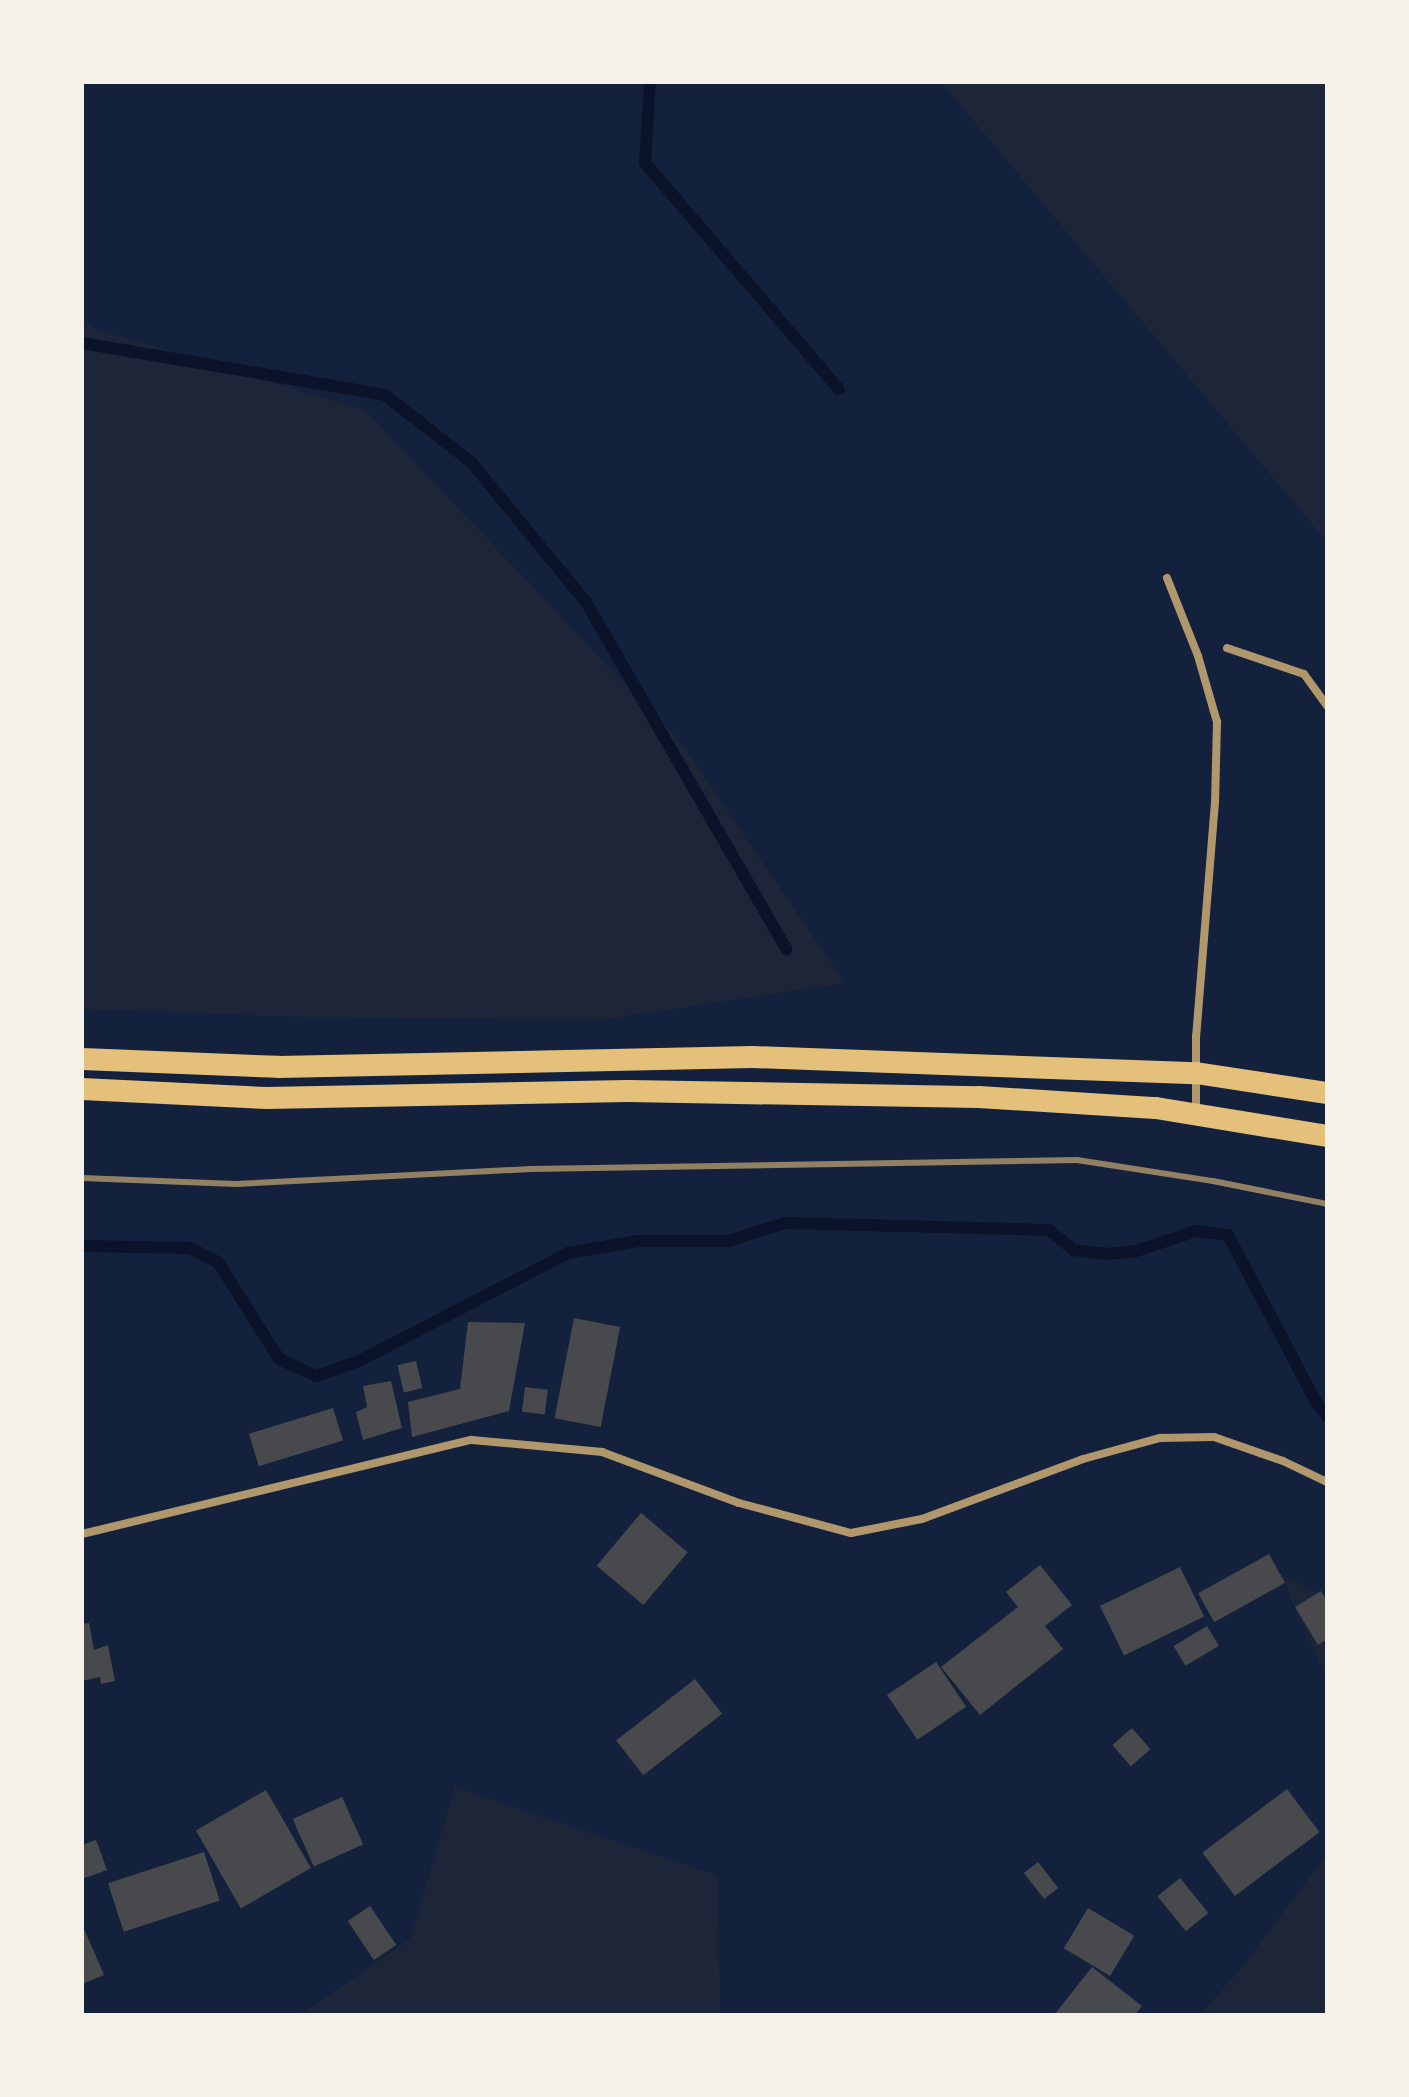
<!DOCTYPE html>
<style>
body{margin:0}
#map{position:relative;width:1409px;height:2097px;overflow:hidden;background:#14213d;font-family:"Alegreya Sans",sans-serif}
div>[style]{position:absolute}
.green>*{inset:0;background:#1d2539}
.stream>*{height:12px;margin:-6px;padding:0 6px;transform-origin:6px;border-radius:6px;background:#0b132b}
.building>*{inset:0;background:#48494c;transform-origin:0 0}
.minor>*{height:8px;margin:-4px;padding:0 4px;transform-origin:4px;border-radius:4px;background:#b1986c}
.trunk>*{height:22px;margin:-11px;padding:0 11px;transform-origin:11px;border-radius:11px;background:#e5c07b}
.rail>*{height:6px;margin:-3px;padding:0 3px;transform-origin:3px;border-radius:3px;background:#918062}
span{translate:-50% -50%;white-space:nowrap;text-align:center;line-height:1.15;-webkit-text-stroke:7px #f6f1e7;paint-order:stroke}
.frame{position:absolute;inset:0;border:84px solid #f6f1e7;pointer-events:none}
</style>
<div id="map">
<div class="green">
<div style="clip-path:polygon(939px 82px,1327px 82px,1327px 542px,956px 100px)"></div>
<div style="clip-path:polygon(82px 318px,96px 329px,365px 410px,681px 743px,845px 983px,601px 1020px,305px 1017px,82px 1009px)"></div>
<div style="clip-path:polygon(1281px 1575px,1327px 1598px,1327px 1679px)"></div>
<div style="clip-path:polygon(455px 1787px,718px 1876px,720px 2015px,300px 2015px,410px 1939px)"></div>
<div style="clip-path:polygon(1327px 1854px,1327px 2015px,1200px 2015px,1242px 1967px)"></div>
</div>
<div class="stream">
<div style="left:650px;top:82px;width:81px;rotate:93.5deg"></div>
<div style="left:645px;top:163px;width:298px;rotate:49.4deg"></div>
<div style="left:82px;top:343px;width:307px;rotate:9.7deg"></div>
<div style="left:385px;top:395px;width:109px;rotate:37.9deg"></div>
<div style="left:471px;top:462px;width:181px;rotate:50.6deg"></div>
<div style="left:586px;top:602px;width:401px;rotate:60deg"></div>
<div style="left:82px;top:1246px;width:108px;rotate:1.1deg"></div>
<div style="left:190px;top:1248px;width:31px;rotate:27deg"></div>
<div style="left:218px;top:1262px;width:115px;rotate:57.8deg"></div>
<div style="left:279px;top:1359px;width:41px;rotate:24.7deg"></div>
<div style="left:316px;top:1376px;width:46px;rotate:-19.2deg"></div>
<div style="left:359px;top:1361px;width:235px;rotate:-27.3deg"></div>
<div style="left:568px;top:1253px;width:71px;rotate:-9.7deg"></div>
<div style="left:638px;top:1241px;width:90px"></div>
<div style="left:728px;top:1241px;width:60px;rotate:-17.5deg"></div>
<div style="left:785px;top:1223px;width:264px;rotate:1.5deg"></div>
<div style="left:1049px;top:1230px;width:32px;rotate:39deg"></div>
<div style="left:1074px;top:1250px;width:33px;rotate:7deg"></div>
<div style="left:1107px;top:1254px;width:29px;rotate:-6deg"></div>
<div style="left:1136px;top:1251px;width:63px;rotate:-18.4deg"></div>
<div style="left:1196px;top:1231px;width:32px;rotate:7deg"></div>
<div style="left:1228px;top:1235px;width:189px;rotate:62.2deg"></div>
<div style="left:1316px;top:1402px;width:18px;rotate:52deg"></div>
</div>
<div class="building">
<div style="left:574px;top:1318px;width:47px;height:102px;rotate:11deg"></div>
<div style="clip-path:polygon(468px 1322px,525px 1323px,509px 1411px,412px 1437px,408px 1402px,460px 1389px)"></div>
<div style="left:416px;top:1361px;width:28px;height:19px;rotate:77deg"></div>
<div style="clip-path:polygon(391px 1381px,402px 1428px,363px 1440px,356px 1412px,367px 1407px,363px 1386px)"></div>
<div style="left:525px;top:1387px;width:23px;height:25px;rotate:7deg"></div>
<div style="left:333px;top:1408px;width:34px;height:88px;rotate:73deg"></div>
<div style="left:641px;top:1513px;width:61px;height:69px;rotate:40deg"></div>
<div style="left:1269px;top:1554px;width:33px;height:81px;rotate:61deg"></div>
<div style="clip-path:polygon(1040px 1565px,1072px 1605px,1045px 1626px,1063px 1649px,980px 1715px,941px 1667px,1018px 1607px,1006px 1592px)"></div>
<div style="left:1180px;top:1567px;width:55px;height:89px;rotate:64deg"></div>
<div style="clip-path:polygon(1321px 1591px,1327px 1601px,1327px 1639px,1318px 1645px,1295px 1607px)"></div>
<div style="clip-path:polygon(89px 1623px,94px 1650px,108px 1645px,115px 1681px,101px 1684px,100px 1677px,82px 1681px,82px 1624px)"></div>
<div style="left:1207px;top:1626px;width:23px;height:39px;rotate:59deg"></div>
<div style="left:936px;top:1662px;width:54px;height:59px;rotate:56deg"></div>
<div style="left:695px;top:1679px;width:44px;height:100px;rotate:52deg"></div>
<div style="left:1132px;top:1728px;width:28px;height:26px;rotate:49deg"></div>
<div style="left:1287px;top:1789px;width:54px;height:106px;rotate:53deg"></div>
<div style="left:266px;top:1790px;width:90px;height:81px;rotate:60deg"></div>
<div style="left:342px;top:1797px;width:52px;height:54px;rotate:66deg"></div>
<div style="clip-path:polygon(96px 1840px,107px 1870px,82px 1879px,82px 1845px)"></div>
<div style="left:204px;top:1852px;width:51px;height:101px;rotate:72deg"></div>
<div style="left:1038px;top:1862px;width:33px;height:18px;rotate:52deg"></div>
<div style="left:1180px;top:1878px;width:45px;height:29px;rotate:51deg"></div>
<div style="left:370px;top:1906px;width:47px;height:27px;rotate:56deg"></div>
<div style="left:1088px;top:1908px;width:54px;height:47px;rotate:31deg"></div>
<div style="clip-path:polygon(85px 1931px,104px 1975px,82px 1984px,82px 1932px)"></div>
<div style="clip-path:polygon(1092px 1967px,1142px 2006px,1135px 2015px,1054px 2015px)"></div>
</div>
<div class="minor">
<div style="left:1167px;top:578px;width:84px;rotate:68.3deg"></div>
<div style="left:1198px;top:656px;width:69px;rotate:73.9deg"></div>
<div style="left:1217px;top:722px;width:80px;rotate:91.4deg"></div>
<div style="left:1215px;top:802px;width:235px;rotate:94.6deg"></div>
<div style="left:1196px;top:1036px;width:78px;rotate:90deg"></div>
<div style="left:1227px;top:648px;width:81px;rotate:18.7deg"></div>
<div style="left:1304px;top:674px;width:39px;rotate:54deg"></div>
<div style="left:82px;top:1534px;width:401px;rotate:-13.6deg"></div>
<div style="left:472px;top:1440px;width:131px;rotate:5.3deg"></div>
<div style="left:602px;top:1452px;width:146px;rotate:20.4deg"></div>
<div style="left:739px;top:1503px;width:116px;rotate:15deg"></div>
<div style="left:851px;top:1533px;width:72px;rotate:-11.2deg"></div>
<div style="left:922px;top:1519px;width:172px;rotate:-20.4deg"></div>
<div style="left:1083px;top:1459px;width:80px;rotate:-15.3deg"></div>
<div style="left:1160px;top:1438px;width:54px;rotate:-1.1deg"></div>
<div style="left:1214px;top:1437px;width:73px;rotate:19.2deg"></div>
<div style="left:1283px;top:1461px;width:49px;rotate:25.5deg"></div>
</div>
<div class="trunk">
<div style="left:82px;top:1059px;width:196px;rotate:2.3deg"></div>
<div style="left:278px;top:1067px;width:474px;rotate:-1.2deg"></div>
<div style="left:752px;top:1057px;width:444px;rotate:2.1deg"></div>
<div style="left:1196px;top:1073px;width:133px;rotate:8.7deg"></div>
<div style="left:82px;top:1089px;width:185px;rotate:2.8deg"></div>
<div style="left:267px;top:1098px;width:361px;rotate:-1.1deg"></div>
<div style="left:628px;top:1091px;width:351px;rotate:1deg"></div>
<div style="left:979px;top:1097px;width:177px;rotate:3.6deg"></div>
<div style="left:1156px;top:1108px;width:173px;rotate:9.3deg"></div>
</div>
<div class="rail">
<div style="left:82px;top:1178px;width:154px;rotate:2.2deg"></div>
<div style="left:236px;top:1184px;width:295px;rotate:-2.9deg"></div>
<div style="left:531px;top:1169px;width:546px;rotate:-0.94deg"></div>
<div style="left:1077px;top:1160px;width:138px;rotate:8.8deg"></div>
<div style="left:1213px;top:1181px;width:116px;rotate:11.4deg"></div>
</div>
<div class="frame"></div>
</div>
